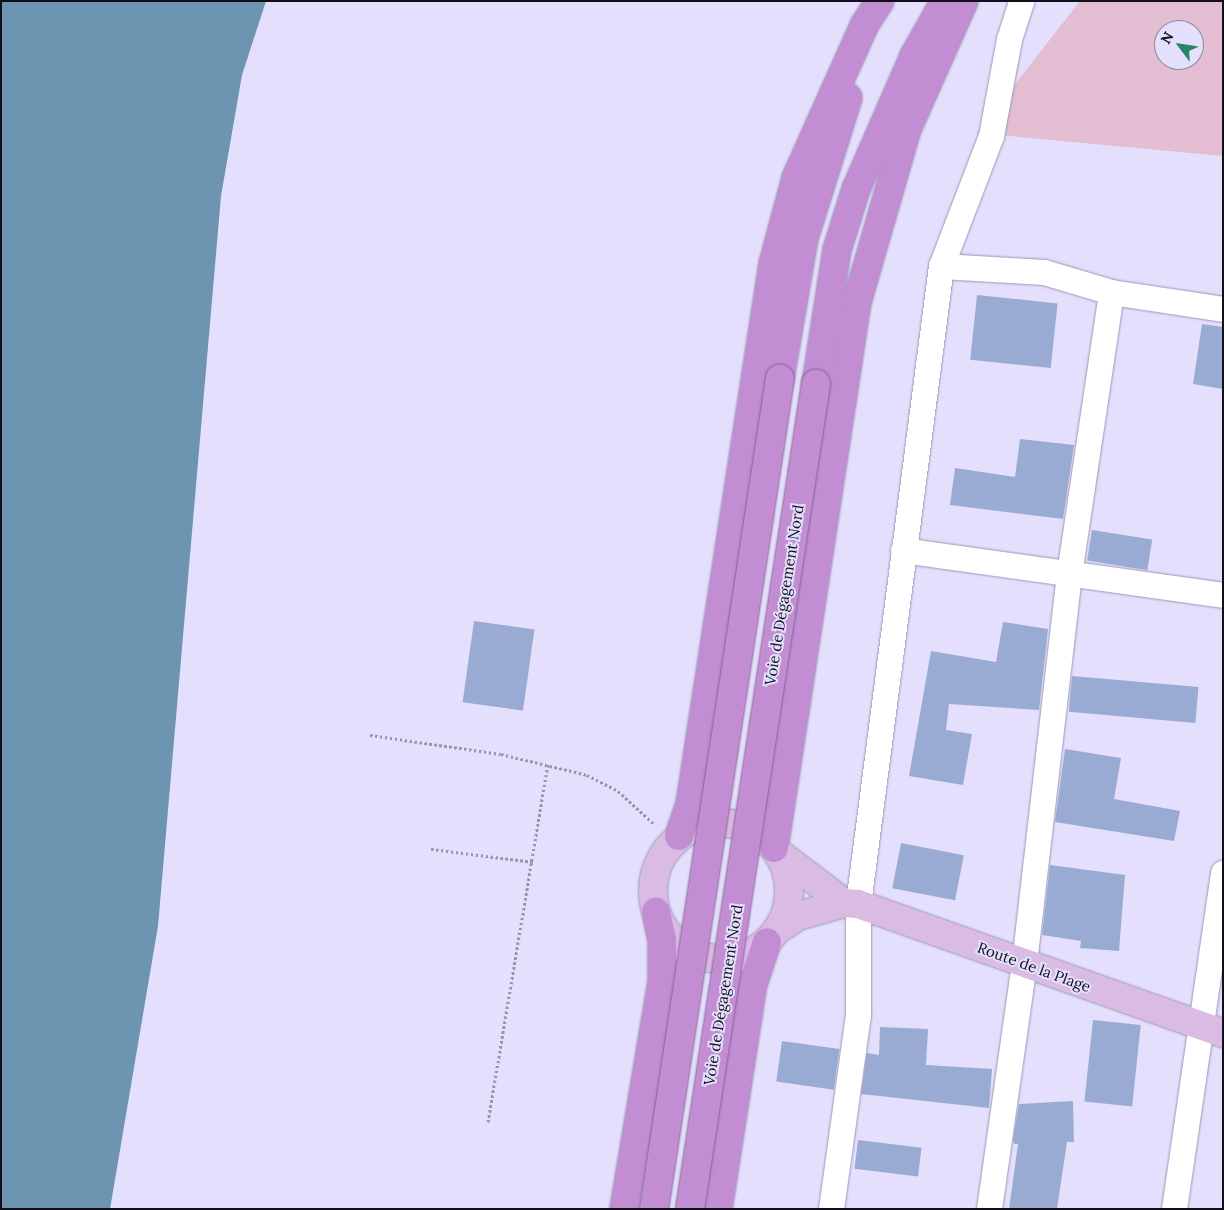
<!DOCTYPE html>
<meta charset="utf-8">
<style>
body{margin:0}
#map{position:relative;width:1224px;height:1210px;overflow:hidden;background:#e3dffc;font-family:Lora,serif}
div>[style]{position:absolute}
.green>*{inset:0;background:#e3bdd2}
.water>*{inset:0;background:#6d94b1}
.building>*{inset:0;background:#9aabd3;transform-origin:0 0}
.path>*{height:3px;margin-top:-1.5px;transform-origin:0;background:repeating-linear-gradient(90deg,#9894ab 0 2.5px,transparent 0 5px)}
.roads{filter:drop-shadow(0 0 1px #9c97b8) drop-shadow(0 0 1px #9c97b8)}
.minor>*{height:25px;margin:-12.5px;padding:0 12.5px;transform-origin:12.5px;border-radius:12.5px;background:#fff}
.major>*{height:28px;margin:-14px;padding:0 14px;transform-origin:14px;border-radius:14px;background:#dabbe4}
.major>.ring{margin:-14px;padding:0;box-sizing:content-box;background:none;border:28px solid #dabbe4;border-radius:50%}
.highway>*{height:28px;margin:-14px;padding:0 14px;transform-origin:14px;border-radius:14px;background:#c28dd2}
.bridges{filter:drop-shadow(0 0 1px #846192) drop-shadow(0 0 1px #846192)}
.highway-bridge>*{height:28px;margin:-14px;padding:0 14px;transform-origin:14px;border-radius:14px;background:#c28dd2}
span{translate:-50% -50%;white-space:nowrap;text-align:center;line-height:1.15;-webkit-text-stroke:4px #e3dffc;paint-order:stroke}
.street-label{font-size:15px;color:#120f1b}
.frame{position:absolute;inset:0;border:2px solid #120f1b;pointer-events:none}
.north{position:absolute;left:1154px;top:20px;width:50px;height:50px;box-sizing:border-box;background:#e3dffc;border:1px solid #8f8ca2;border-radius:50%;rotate:301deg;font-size:14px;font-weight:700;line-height:20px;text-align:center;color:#120f1b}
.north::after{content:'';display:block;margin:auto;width:18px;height:22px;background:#248862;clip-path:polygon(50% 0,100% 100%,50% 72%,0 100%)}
</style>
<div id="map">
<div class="green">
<div style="clip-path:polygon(evenodd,1080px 1px,1223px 1px,1223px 156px,977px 133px,1080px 1px,1164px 30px,1194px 30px,1194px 60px,1164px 60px,1164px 30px)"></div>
</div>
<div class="water">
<div style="clip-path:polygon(1px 1px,266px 1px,242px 75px,221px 196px,158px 926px,110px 1209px,1px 1209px)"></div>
</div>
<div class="building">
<div style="left:977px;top:295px;width:81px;height:65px;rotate:6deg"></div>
<div style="clip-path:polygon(1202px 324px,1223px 327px,1223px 389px,1193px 384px)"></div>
<div style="clip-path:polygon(1020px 439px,1074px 445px,1063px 519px,950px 505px,955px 468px,1015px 477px)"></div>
<div style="left:1092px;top:530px;width:61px;height:31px;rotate:9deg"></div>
<div style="left:474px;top:621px;width:61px;height:82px;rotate:8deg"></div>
<div style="clip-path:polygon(1003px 622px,1048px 629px,1039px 710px,949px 704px,946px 730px,972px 734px,963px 785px,909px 776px,931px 651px,996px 662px)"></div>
<div style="left:1072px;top:676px;width:127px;height:36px;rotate:5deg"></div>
<div style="clip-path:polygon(1065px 749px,1121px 758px,1114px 799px,1180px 811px,1174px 841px,1055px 822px)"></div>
<div style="left:901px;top:843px;width:64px;height:46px;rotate:11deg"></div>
<div style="clip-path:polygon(1050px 865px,1125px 875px,1119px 951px,1080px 948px,1081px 941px,1042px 935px)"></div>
<div style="left:1093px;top:1020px;width:48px;height:82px;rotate:6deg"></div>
<div style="clip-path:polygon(880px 1027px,928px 1029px,926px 1065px,992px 1069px,989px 1108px,861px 1094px,867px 1053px,879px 1055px)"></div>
<div style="left:782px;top:1041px;width:58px;height:41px;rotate:8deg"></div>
<div style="clip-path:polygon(1073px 1101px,1074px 1142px,1067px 1142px,1057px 1209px,1009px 1209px,1018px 1144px,1014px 1144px,1013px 1140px,1019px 1104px)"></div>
<div style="left:858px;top:1140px;width:64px;height:29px;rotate:7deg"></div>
</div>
<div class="path">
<div style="left:370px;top:735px;width:132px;rotate:8.3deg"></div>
<div style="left:501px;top:754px;width:89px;rotate:13.7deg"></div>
<div style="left:587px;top:775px;width:35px;rotate:27deg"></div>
<div style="left:618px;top:791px;width:49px;rotate:42.5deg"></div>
<div style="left:431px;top:849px;width:104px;rotate:7.2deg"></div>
<div style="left:488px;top:1122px;width:363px;rotate:-80.5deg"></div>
</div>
<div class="roads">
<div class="minor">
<div style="left:941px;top:266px;width:103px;rotate:3.3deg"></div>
<div style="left:1044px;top:272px;width:70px;rotate:16.6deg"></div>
<div style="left:1111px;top:292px;width:113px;rotate:8.6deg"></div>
<div style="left:903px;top:550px;width:323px;rotate:8deg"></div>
<div style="left:831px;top:1209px;width:197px;rotate:-82.1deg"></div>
<div style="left:858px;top:1014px;width:110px;rotate:-90deg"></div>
<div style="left:858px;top:904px;width:643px;rotate:-82.59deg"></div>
<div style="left:941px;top:266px;width:139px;rotate:-69deg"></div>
<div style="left:991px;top:136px;width:99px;rotate:-79.5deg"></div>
<div style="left:1009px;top:39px;width:40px;rotate:-72deg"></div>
<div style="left:989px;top:1209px;width:248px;rotate:-81.9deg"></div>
<div style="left:1024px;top:963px;width:392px;rotate:-83.4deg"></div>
<div style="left:1069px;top:574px;width:285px;rotate:-81.5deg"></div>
<div style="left:1174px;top:1209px;width:340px;rotate:-81.7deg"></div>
</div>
<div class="major">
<div class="ring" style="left:653px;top:823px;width:108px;height:108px"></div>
<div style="left:780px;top:854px;width:81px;rotate:37.4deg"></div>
<div style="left:777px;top:930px;width:25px;rotate:-34deg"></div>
<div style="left:798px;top:916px;width:48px;rotate:-15.8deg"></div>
<div style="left:844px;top:903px;width:14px;rotate:4deg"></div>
<div style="left:858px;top:904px;width:387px;rotate:19.5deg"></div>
</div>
<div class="highway">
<div style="left:780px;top:378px;width:142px;rotate:-80.3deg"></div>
<div style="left:804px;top:238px;width:147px;rotate:-72.6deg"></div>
<div style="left:816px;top:384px;width:136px;rotate:-81.1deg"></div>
<div style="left:837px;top:250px;width:64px;rotate:-72.7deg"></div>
<div style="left:856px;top:189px;width:145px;rotate:-66.4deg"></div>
<div style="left:914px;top:56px;width:63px;rotate:-60.6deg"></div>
<div style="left:679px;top:836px;width:34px;rotate:-71deg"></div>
<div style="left:690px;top:804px;width:546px;rotate:-81.26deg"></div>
<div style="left:773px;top:264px;width:89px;rotate:-75deg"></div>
<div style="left:796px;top:178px;width:169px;rotate:-65.9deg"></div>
<div style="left:865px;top:24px;width:27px;rotate:-57deg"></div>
<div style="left:774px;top:848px;width:552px;rotate:-81.36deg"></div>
<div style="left:857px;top:302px;width:180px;rotate:-73.9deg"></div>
<div style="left:907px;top:129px;width:140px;rotate:-66deg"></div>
<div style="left:624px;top:1209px;width:230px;rotate:-80.5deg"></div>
<div style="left:662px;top:982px;width:42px;rotate:-90deg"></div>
<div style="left:662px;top:940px;width:29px;rotate:-102deg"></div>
<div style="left:718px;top:1209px;width:228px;rotate:-81.2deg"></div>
<div style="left:753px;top:984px;width:44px;rotate:-71.6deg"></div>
</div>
</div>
<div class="bridges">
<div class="highway-bridge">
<div style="left:654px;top:1209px;width:840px;rotate:-81.38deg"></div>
<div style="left:690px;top:1209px;width:835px;rotate:-81.32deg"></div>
</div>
</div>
<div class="street-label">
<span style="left:784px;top:595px;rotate:-81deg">Voie de Dégagement Nord</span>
<span style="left:1034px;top:967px;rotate:20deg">Route de la Plage</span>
<span style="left:723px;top:995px;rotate:-81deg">Voie de Dégagement Nord</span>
</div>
<div class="frame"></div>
<div class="north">N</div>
</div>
